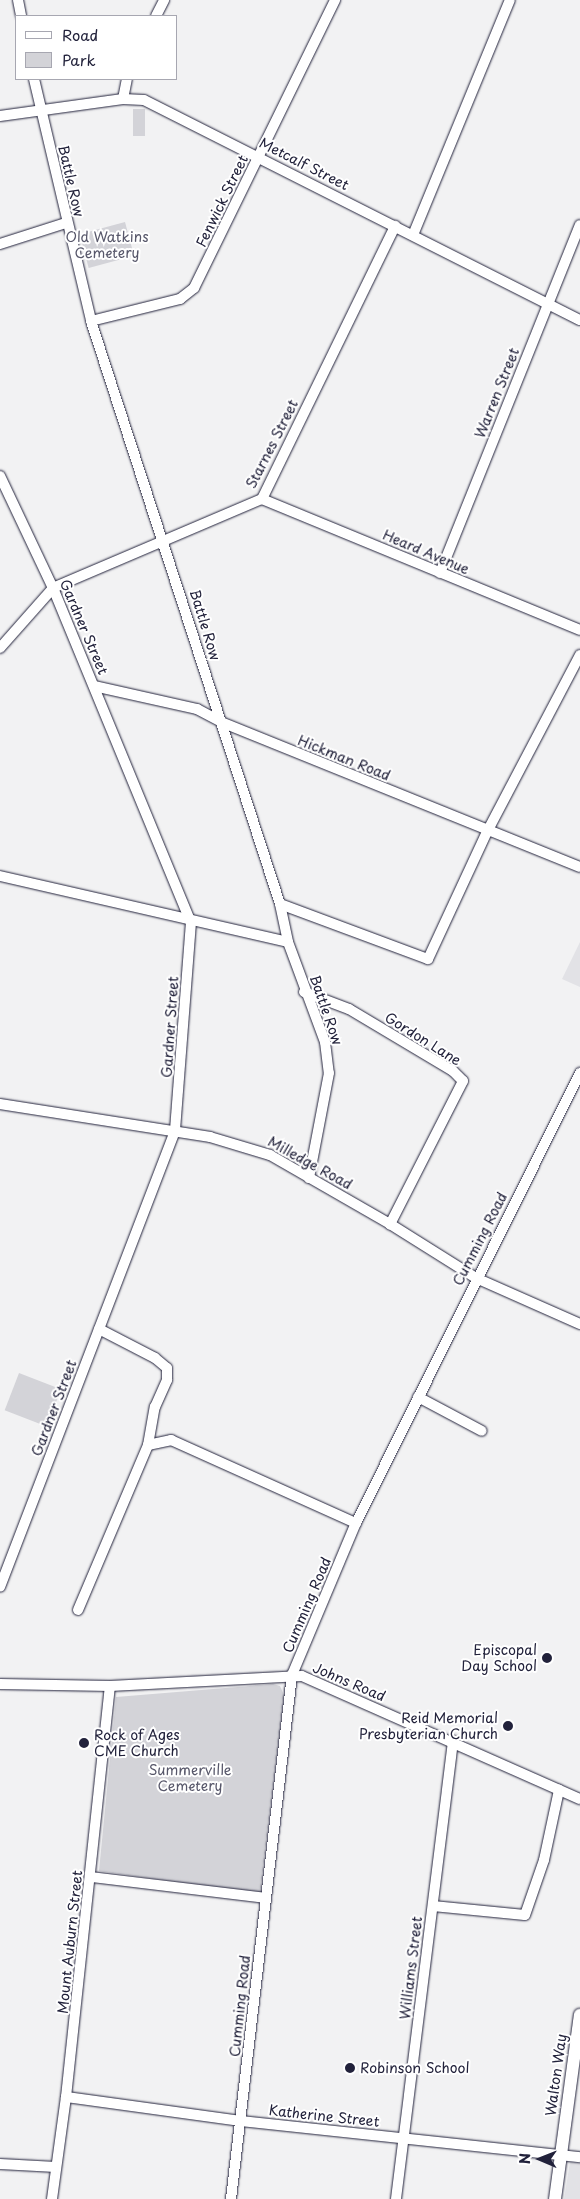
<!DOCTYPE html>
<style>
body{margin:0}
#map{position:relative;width:580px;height:2199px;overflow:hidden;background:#f2f2f3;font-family:"Playpen Sans",sans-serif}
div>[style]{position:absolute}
.built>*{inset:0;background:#e2e2e6}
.green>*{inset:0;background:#d3d3d8;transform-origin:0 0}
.roads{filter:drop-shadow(0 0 1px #22223b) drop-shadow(0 0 1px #22223b)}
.minor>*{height:10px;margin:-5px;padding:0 5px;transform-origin:5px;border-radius:5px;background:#fff}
.major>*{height:12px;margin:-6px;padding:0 6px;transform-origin:6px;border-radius:6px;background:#fff}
.dots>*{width:14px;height:14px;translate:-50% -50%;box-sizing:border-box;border:2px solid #fff;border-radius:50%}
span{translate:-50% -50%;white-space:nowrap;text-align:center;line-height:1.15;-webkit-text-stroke:4px #fff;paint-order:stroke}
.street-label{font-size:14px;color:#22223b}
.park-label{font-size:14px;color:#57576a}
.poi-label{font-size:14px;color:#22223b}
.right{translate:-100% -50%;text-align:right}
.left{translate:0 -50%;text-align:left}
.legend{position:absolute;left:15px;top:15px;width:162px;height:65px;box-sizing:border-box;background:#fff;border:1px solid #a7a7b1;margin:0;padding:6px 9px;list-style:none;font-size:15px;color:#22223b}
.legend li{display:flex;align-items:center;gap:10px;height:25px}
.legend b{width:25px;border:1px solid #a7a7b1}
.north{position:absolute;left:515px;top:2134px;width:50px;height:50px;-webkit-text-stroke:4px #fff;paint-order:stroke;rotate:271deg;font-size:14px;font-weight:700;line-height:20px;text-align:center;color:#22223b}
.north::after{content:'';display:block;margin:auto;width:18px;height:22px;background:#22223b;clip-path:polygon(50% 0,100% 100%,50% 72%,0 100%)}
</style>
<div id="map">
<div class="built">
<div style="clip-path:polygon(580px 942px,580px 987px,562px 979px)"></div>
<div style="clip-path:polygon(570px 2162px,580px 2163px,580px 2199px,564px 2199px)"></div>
</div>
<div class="green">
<div style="left:133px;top:109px;width:12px;height:27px"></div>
<div style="left:125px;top:222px;width:35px;height:47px;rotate:75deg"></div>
<div style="left:19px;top:1373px;width:45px;height:40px;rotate:21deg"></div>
<div style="clip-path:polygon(273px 1684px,280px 1686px,284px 1695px,260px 1894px,99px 1871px,116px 1697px)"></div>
</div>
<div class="roads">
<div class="minor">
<div style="left:18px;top:0;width:16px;rotate:79deg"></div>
<div style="left:156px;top:16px;width:18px;rotate:-63deg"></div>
<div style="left:34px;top:79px;width:249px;rotate:76.7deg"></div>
<div style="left:91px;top:321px;width:613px;rotate:72.04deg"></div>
<div style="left:280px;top:904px;width:39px;rotate:78deg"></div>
<div style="left:288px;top:942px;width:107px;rotate:69.7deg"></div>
<div style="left:325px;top:1042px;width:31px;rotate:83deg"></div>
<div style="left:329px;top:1073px;width:107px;rotate:100.8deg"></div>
<div style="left:123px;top:99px;width:20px;rotate:-79deg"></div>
<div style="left:0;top:116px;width:124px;rotate:-7.9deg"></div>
<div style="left:123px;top:99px;width:21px;rotate:3deg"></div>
<div style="left:144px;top:100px;width:488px;rotate:26.8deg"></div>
<div style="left:413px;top:235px;width:254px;rotate:-67.6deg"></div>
<div style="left:0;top:244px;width:69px;rotate:-17.7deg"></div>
<div style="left:91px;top:321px;width:92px;rotate:-13.9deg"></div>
<div style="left:180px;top:299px;width:18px;rotate:-38deg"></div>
<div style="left:194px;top:288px;width:321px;rotate:-63.9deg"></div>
<div style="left:0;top:476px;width:124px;rotate:64.7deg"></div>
<div style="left:53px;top:588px;width:361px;rotate:67.6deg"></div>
<div style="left:191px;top:922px;width:210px;rotate:94.4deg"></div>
<div style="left:175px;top:1131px;width:488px;rotate:111deg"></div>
<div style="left:262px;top:499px;width:344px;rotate:22.4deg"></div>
<div style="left:440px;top:573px;width:375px;rotate:-68.1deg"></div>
<div style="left:0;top:648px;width:80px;rotate:-48.5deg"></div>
<div style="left:53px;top:588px;width:227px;rotate:-23.1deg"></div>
<div style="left:262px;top:499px;width:304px;rotate:-64deg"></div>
<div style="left:94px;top:686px;width:106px;rotate:12.6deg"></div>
<div style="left:197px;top:709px;width:27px;rotate:28deg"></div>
<div style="left:221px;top:722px;width:387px;rotate:22deg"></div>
<div style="left:0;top:876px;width:295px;rotate:12.9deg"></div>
<div style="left:280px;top:904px;width:158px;rotate:20.4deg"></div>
<div style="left:428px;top:959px;width:140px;rotate:-65.1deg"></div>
<div style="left:487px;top:832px;width:200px;rotate:-62.3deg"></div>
<div style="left:304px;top:992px;width:48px;rotate:20.7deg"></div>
<div style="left:349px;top:1009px;width:121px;rotate:30.8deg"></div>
<div style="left:453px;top:1071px;width:14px;rotate:45deg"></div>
<div style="left:463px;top:1081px;width:161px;rotate:117deg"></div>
<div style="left:0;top:1104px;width:213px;rotate:8.9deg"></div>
<div style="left:210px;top:1137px;width:63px;rotate:16.7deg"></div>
<div style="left:270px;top:1155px;width:138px;rotate:29.9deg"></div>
<div style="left:390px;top:1224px;width:102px;rotate:32.1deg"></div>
<div style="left:476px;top:1278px;width:114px;rotate:23.9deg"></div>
<div style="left:418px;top:1397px;width:72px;rotate:28deg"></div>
<div style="left:148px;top:1445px;width:24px;rotate:-12deg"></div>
<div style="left:171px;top:1440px;width:203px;rotate:24.2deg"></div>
<div style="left:78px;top:1610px;width:179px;rotate:-67deg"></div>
<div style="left:148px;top:1445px;width:39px;rotate:-80deg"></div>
<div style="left:155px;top:1407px;width:30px;rotate:-66deg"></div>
<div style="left:167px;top:1380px;width:12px;rotate:-90deg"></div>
<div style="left:167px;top:1368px;width:16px;rotate:-140deg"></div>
<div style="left:155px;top:1358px;width:63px;rotate:-152.6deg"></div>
<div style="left:0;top:1684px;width:110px;rotate:1deg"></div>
<div style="left:110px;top:1686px;width:192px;rotate:-3deg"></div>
<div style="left:302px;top:1676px;width:304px;rotate:23.9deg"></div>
<div style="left:91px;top:1877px;width:176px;rotate:6.8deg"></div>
<div style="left:433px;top:1906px;width:92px;rotate:5.6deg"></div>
<div style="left:525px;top:1915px;width:58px;rotate:-70.9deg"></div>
<div style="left:544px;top:1860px;width:72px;rotate:-77.9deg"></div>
<div style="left:66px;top:2097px;width:177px;rotate:7.8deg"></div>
<div style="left:241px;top:2121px;width:341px;rotate:6.1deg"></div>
<div style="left:0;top:2164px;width:56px;rotate:3.1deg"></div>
<div style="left:52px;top:2199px;width:103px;rotate:-82.2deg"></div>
<div style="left:66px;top:2097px;width:413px;rotate:-83.9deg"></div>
<div style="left:231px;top:2199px;width:528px;rotate:-83.36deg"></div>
<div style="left:292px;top:1675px;width:165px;rotate:-67.2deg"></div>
<div style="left:356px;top:1523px;width:503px;rotate:-63.54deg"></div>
<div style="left:396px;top:2199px;width:462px;rotate:-82.9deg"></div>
</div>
<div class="major">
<div style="left:555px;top:2199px;width:186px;rotate:-82.3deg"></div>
</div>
</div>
<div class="dots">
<div style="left:547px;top:1658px;background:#22223b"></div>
<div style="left:508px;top:1726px;background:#22223b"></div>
<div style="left:84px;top:1743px;background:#22223b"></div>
<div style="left:350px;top:2068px;background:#22223b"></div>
</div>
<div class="street-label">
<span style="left:304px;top:164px;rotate:27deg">Metcalf Street</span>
<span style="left:71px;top:181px;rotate:77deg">Battle Row</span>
<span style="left:222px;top:201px;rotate:-64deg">Fenwick Street</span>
<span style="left:497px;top:393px;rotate:-68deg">Warren Street</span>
<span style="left:272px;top:444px;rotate:-63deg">Starnes Street</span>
<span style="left:426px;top:552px;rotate:23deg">Heard Avenue</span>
<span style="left:205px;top:625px;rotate:73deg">Battle Row</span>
<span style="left:84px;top:627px;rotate:67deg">Gardner Street</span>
<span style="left:344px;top:758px;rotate:22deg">Hickman Road</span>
<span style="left:326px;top:1010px;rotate:71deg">Battle Row</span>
<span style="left:170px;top:1027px;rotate:-86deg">Gardner Street</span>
<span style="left:423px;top:1039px;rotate:32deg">Gordon Lane</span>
<span style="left:310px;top:1163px;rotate:29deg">Milledge Road</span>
<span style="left:480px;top:1239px;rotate:-63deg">Cumming Road</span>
<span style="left:54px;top:1408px;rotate:-69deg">Gardner Street</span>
<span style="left:307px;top:1605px;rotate:-67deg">Cumming Road</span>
<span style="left:349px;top:1682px;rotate:23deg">Johns Road</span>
<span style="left:70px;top:1942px;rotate:-84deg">Mount Auburn Street</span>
<span style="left:411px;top:1968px;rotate:-83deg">Williams Street</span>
<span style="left:240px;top:2006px;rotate:-84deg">Cumming Road</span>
<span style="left:556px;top:2075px;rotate:-82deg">Walton Way</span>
<span style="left:324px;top:2116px;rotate:6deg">Katherine Street</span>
</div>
<div class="park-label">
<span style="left:107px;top:245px">Old Watkins<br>Cemetery</span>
<span style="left:190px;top:1778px">Summerville<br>Cemetery</span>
</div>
<div class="poi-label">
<span class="right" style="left:537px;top:1658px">Episcopal<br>Day School</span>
<span class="right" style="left:498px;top:1726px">Reid Memorial<br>Presbyterian Church</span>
<span class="left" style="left:94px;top:1743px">Rock of Ages<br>CME Church</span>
<span class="left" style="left:360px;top:2068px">Robinson School</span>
</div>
<ul class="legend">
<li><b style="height:6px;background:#fff"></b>Road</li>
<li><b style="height:14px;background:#d3d3d8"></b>Park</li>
</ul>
<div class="north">N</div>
</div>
